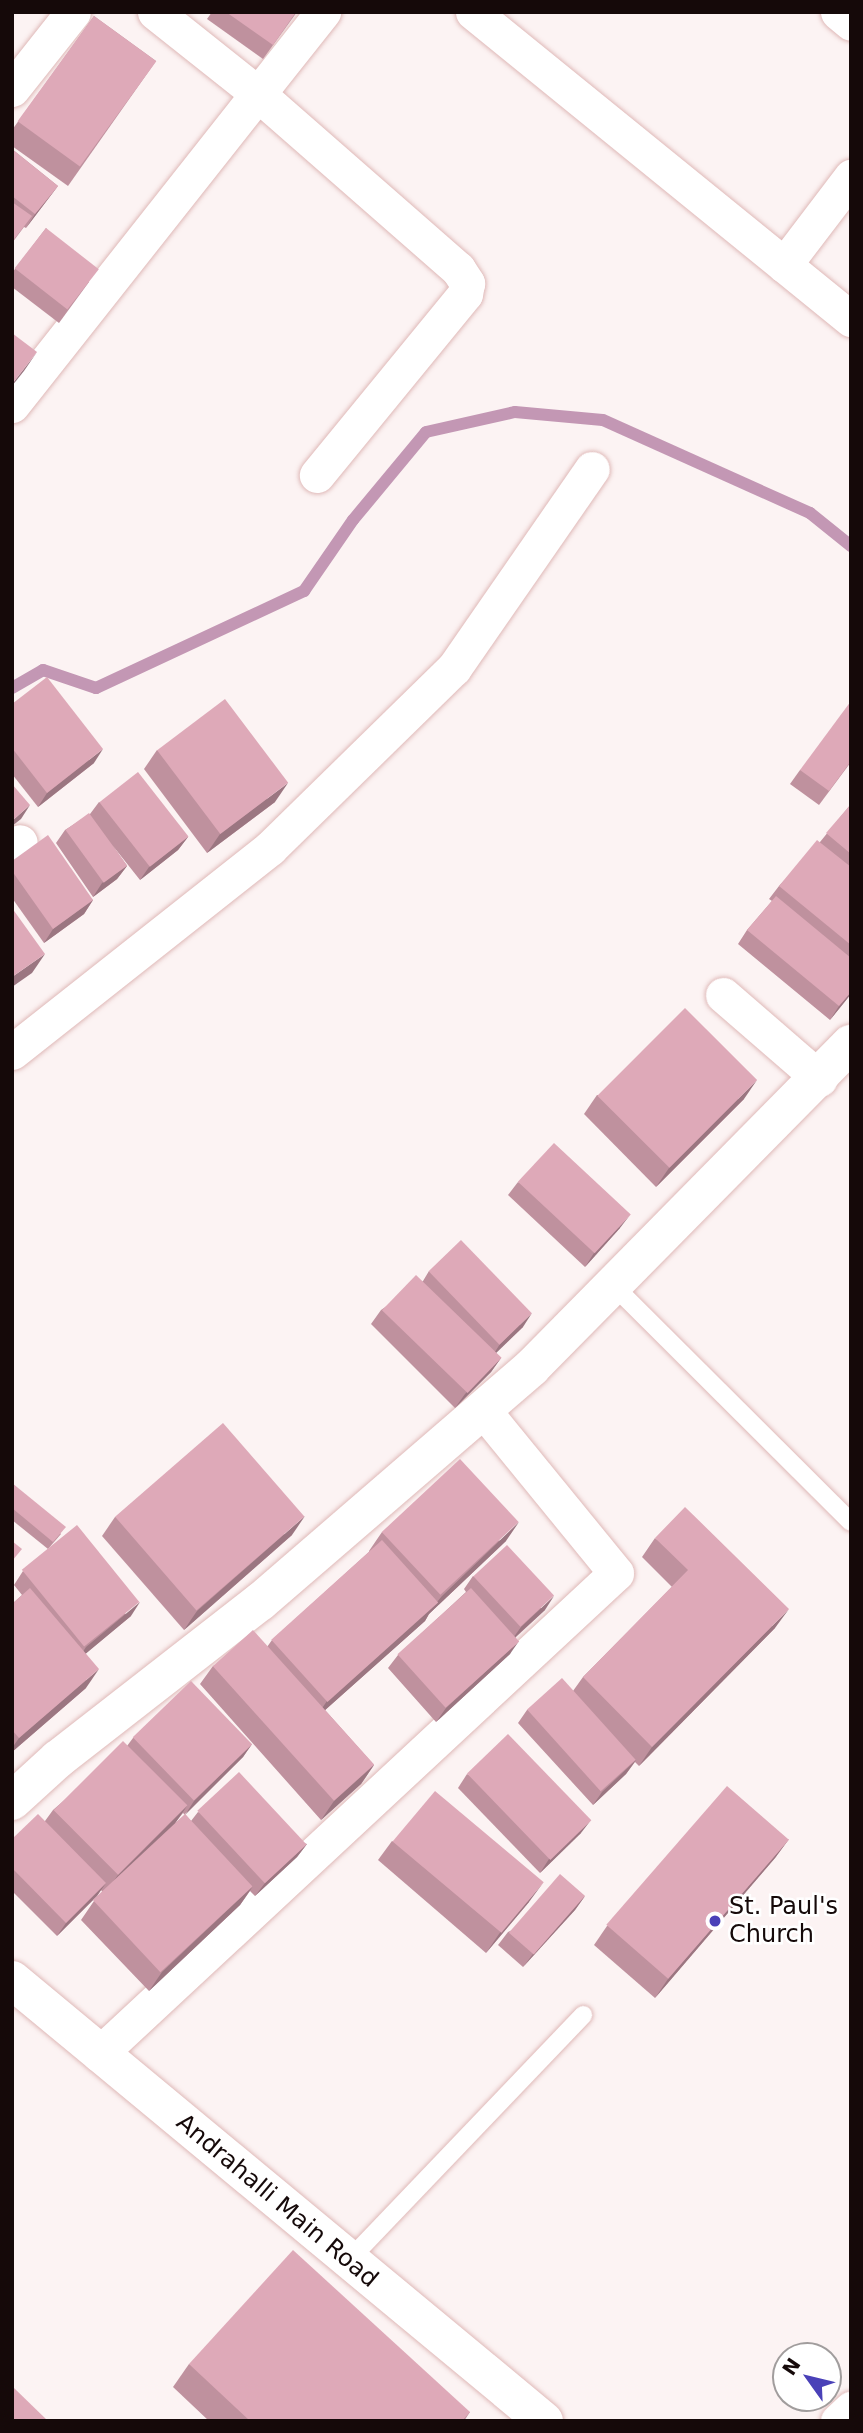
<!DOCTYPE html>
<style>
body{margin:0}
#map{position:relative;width:863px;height:2433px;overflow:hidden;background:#fcf3f3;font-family:"DejaVu Sans",sans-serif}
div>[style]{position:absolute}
.stream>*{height:12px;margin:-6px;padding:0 6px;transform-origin:6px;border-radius:6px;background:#c397b4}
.roads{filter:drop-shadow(0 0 2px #dfb9b8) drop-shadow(0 0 2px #dfb9b8)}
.lane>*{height:18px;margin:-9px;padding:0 9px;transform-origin:9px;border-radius:9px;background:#fff}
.street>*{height:35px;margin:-17.5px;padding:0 17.5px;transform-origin:17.5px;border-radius:17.5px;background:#fff}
.secondary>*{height:38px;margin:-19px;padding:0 19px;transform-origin:19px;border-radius:19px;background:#fff}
.wall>*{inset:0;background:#bf919e}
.shaded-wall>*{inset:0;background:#9b7681}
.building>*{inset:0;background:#dea9b8;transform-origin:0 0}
.dots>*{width:19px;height:19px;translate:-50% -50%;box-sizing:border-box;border:4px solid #fff;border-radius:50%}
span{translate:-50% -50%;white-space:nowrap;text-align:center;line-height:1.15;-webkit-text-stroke:5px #fff;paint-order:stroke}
.poi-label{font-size:24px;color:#150909}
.left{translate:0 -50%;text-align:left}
.street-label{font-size:24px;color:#150909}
.frame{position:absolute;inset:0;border:14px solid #150909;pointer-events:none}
.north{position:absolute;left:772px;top:2342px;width:70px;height:70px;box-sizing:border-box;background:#fff;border:2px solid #a19d9d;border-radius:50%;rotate:304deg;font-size:19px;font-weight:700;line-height:28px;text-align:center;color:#150909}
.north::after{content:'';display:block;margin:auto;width:24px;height:32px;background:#4a41b8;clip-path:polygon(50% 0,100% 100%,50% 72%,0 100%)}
</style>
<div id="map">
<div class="stream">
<div style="left:12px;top:688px;width:36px;rotate:-30deg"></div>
<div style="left:43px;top:670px;width:56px;rotate:18.8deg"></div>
<div style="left:96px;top:688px;width:230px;rotate:-25deg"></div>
<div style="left:304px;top:591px;width:86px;rotate:-55.4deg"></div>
<div style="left:353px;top:520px;width:114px;rotate:-50.3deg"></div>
<div style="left:426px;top:432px;width:91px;rotate:-12.7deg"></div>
<div style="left:515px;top:412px;width:88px;rotate:5.2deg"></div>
<div style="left:603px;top:420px;width:227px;rotate:24.2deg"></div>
<div style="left:810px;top:513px;width:53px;rotate:38.8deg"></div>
</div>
<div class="roads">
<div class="lane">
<div style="left:614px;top:1286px;width:334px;rotate:44.9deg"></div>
<div style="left:349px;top:2260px;width:339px;rotate:-46.3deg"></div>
</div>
<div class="street">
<div style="left:155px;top:12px;width:132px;rotate:38.5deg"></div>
<div style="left:258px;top:94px;width:105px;rotate:-51.6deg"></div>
<div style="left:473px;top:12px;width:487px;rotate:39.1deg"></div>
<div style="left:838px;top:12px;width:17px;rotate:40deg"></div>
<div style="left:12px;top:89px;width:98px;rotate:-51.6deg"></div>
<div style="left:784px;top:265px;width:111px;rotate:-52.7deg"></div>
<div style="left:12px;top:405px;width:397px;rotate:-51.7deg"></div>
<div style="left:258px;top:94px;width:266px;rotate:41.2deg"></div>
<div style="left:458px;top:269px;width:17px;rotate:57deg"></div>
<div style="left:467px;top:283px;width:11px;rotate:100deg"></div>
<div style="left:465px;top:294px;width:234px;rotate:129.3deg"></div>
<div style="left:12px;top:847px;width:9px;rotate:-32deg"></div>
<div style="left:723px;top:995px;width:128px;rotate:40.9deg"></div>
<div style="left:12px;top:1052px;width:329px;rotate:-38.3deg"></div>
<div style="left:270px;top:848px;width:257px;rotate:-44.4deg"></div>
<div style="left:454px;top:668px;width:242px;rotate:-55.3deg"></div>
<div style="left:99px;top:2054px;width:706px;rotate:-42.93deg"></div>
<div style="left:616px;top:1573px;width:210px;rotate:-129.2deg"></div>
<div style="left:838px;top:2421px;width:18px;rotate:-43deg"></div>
</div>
<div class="secondary">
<div style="left:12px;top:1801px;width:62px;rotate:-42.4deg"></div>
<div style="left:58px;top:1759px;width:256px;rotate:-37.9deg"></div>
<div style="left:260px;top:1602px;width:359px;rotate:-40.8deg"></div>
<div style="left:532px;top:1367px;width:454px;rotate:-45.4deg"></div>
<div style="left:12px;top:1980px;width:691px;rotate:39.66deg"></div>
</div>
</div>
<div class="wall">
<div style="clip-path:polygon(212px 12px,297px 12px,263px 59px,207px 19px)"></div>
<div style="clip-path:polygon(94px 16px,156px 61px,68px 186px,12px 146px,12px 130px)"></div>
<div style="clip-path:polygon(12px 149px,58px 186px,26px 228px,24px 227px,12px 243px)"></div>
<div style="clip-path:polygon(46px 228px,89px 282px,59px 323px,12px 287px,12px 273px)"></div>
<div style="clip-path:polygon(12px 704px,94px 763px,38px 807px,12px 774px)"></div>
<div style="clip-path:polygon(157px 750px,275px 802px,207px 853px,144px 769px)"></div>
<div style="clip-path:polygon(851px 762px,819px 805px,790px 784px,800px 770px)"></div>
<div style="clip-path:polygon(99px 802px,188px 837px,178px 850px,140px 880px,113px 846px,127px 866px,117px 879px,93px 897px,56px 843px,65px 830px,90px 814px)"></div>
<div style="clip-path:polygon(851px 804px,851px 994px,830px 1020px,738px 944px,747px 930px,772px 901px,769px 899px,779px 886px,820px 842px)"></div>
<div style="clip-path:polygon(12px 861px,93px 900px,84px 914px,44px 943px,12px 898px)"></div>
<div style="clip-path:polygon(597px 1095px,744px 1099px,656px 1187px,584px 1114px)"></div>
<div style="clip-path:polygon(518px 1182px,620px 1228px,585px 1267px,508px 1195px)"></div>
<div style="clip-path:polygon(429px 1271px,523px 1327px,495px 1353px,501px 1358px,491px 1372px,455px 1408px,371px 1324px,381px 1310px,423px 1281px)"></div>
<div style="clip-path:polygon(12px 1483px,61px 1534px,48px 1549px,12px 1520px)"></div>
<div style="clip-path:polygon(115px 1517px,292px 1535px,184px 1630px,102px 1536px)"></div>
<div style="clip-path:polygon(382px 1532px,506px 1541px,429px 1614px,425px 1621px,325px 1710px,374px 1765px,361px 1784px,321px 1820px,200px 1684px,213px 1666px,267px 1647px,272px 1640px,369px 1552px,369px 1551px)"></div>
<div style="clip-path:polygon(655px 1538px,775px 1628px,639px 1766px,635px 1762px,626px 1774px,593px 1805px,518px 1723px,527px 1710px,573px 1691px,583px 1677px,672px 1587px,642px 1557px)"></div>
<div style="clip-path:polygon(23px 1571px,131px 1616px,86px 1653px,86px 1688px,12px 1752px,12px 1604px,22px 1595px,14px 1585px)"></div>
<div style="clip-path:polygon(473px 1576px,545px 1610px,516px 1637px,510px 1654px,436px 1722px,388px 1668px,398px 1655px,466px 1592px,464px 1589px)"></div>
<div style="clip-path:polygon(evenodd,133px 1738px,252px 1744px,243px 1757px,185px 1814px,191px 1821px,198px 1812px,307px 1844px,297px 1857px,255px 1896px,250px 1891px,240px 1905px,149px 1991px,81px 1920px,94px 1901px,103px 1893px,101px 1890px,97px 1896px,57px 1936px,12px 1891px,12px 1839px,45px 1821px,53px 1810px,127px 1746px,133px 1738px,183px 1813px,185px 1815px,174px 1824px,183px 1813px)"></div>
<div style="clip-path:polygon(467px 1774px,581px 1833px,540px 1873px,458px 1788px)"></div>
<div style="clip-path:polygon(789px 1839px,775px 1858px,655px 1998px,594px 1945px,607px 1926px)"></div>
<div style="clip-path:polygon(392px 1841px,529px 1902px,486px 1953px,378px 1860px)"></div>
<div style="clip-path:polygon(585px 1896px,575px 1910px,523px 1967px,498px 1945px,508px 1932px)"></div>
<div style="clip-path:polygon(189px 2364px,470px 2412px,464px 2421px,209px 2421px,173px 2387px)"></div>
</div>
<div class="shaded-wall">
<div style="clip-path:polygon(58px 186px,48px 199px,26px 228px,35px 214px)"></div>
<div style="clip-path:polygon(37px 352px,24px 371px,12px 386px,12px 384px)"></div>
<div style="clip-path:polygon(103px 749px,94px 763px,38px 807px,47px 793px)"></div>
<div style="clip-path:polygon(288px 783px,275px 802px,207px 853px,220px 834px)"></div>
<div style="clip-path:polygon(30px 805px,21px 819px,12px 826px,12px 821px)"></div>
<div style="clip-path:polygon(188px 837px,178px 850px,140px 880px,149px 867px)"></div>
<div style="clip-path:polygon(127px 866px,117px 879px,93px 897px,102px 883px)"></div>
<div style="clip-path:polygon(93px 900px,84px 914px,44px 943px,53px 929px)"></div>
<div style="clip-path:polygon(45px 954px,32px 973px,12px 987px,12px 977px)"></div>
<div style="clip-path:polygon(851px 992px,851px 994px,830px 1020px,839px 1006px)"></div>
<div style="clip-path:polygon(757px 1080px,744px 1099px,656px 1187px,669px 1168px)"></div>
<div style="clip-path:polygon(630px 1215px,620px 1228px,585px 1267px,594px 1253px)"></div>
<div style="clip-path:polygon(532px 1313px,523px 1327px,491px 1358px,500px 1344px)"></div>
<div style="clip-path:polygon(501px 1358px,491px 1372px,455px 1408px,465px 1394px)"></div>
<div style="clip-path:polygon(305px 1516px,292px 1535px,184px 1630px,197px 1611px)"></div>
<div style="clip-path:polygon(519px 1522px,506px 1541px,429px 1614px,425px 1621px,314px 1720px,327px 1701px,437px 1602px,442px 1596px)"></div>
<div style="clip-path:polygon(554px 1596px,545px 1610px,511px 1641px,521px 1627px)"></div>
<div style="clip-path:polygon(140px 1602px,131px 1616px,77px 1661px,86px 1647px)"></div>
<div style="clip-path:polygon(789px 1609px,775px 1628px,639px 1766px,652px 1747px)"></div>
<div style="clip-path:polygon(519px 1641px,510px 1654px,436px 1722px,446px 1708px)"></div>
<div style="clip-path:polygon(99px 1669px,86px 1688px,12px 1752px,12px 1748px,19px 1738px)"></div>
<div style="clip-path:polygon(252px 1744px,243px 1757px,185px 1815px,194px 1801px)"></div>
<div style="clip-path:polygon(636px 1760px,626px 1774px,593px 1805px,602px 1792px)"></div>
<div style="clip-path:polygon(374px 1765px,361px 1784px,321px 1820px,334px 1801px)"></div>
<div style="clip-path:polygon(187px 1806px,174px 1825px,104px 1894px,118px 1875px)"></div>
<div style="clip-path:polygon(591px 1820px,581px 1833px,540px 1873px,549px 1859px)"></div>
<div style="clip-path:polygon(789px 1839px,775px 1858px,655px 1998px,668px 1979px)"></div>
<div style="clip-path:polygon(307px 1844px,297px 1857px,255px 1896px,265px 1883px)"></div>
<div style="clip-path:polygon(106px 1883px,97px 1896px,57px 1936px,66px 1923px)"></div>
<div style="clip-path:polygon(543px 1883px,529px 1902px,486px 1953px,499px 1934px)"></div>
<div style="clip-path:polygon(253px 1886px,240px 1905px,149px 1991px,162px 1972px)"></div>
<div style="clip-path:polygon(585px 1896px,575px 1910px,523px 1967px,533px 1954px)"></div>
</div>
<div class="building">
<div style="clip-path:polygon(226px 12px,296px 12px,273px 45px)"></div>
<div style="left:94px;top:16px;width:77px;height:130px;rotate:36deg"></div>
<div style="clip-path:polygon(12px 149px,58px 186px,35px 214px,12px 196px)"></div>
<div style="clip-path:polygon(12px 202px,32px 216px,12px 242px)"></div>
<div style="left:46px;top:228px;width:67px;height:51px;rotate:38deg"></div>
<div style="clip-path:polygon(12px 333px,37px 352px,12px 384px)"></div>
<div style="clip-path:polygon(47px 677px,103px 749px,47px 793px,12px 748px,12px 704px)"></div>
<div style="left:225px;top:699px;width:105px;height:85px;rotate:53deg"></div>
<div style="clip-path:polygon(851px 701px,851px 761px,829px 791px,800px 770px)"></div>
<div style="left:138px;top:772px;width:82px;height:49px;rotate:52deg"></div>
<div style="clip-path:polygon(12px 784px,30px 805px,12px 821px)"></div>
<div style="clip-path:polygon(851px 804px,851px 854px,826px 833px)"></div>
<div style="left:89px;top:813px;width:65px;height:29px;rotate:54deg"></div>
<div style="clip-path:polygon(48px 835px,93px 900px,53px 929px,12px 871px,12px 861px)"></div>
<div style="clip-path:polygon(817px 840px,851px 867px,851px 945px,779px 886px)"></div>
<div style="clip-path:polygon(776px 896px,851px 958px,851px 992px,839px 1006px,747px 930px)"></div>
<div style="clip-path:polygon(12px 908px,45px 954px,12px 977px)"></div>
<div style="left:685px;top:1008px;width:102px;height:124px;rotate:45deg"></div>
<div style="left:554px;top:1143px;width:105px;height:53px;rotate:43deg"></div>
<div style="left:461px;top:1240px;width:102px;height:45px;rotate:46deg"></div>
<div style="left:416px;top:1275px;width:119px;height:49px;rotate:44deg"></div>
<div style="left:223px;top:1423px;width:124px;height:143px;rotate:49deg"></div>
<div style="left:460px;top:1459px;width:86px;height:107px;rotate:47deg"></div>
<div style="clip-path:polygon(12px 1483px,66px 1527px,53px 1542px,12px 1508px)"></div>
<div style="clip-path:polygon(685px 1507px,789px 1609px,652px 1747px,583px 1677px,688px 1570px,655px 1538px)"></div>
<div style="left:77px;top:1525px;width:99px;height:71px;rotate:51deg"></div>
<div style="left:382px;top:1540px;width:84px;height:149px;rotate:48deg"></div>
<div style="clip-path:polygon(12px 1541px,22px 1549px,12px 1561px)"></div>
<div style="left:507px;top:1545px;width:69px;height:46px;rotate:47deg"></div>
<div style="clip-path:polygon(30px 1588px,99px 1669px,19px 1738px,12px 1730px,12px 1604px)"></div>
<div style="left:471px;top:1588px;width:72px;height:99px;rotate:48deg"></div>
<div style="left:253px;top:1630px;width:181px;height:54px;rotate:48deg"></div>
<div style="left:562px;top:1678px;width:110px;height:47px;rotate:48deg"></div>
<div style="left:191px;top:1681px;width:88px;height:81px;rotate:46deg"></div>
<div style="left:508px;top:1734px;width:120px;height:57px;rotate:46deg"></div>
<div style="left:123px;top:1741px;width:91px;height:98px;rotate:45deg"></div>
<div style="left:239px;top:1772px;width:99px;height:57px;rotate:47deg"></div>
<div style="left:727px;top:1786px;width:82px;height:184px;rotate:41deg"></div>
<div style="left:435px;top:1791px;width:142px;height:66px;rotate:40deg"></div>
<div style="clip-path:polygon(38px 1814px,106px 1883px,66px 1923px,12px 1868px,12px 1839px)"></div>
<div style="left:185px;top:1814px;width:99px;height:126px;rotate:47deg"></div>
<div style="left:560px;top:1874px;width:33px;height:78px;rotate:41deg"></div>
<div style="clip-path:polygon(293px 2250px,470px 2412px,462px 2421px,250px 2421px,189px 2364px)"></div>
<div style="clip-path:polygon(13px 2387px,48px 2421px,12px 2421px)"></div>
</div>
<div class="dots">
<div style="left:715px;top:1921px;background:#4a41b8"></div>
</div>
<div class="poi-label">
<span class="left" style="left:729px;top:1921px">St. Paul's<br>Church</span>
</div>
<div class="street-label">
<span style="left:277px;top:2201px;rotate:40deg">Andrahalli Main Road</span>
</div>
<div class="frame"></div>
<div class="north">N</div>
</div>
